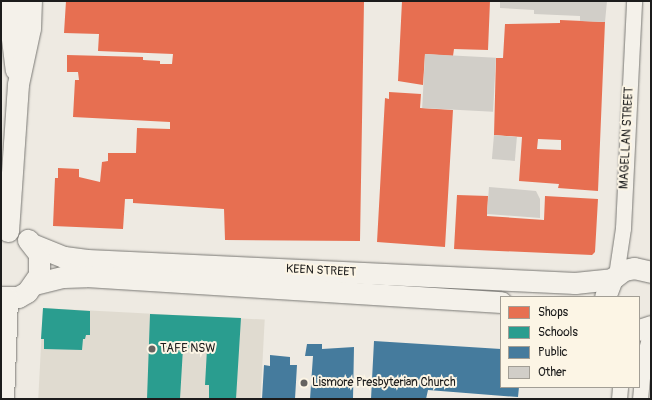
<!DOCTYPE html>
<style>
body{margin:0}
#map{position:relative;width:652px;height:400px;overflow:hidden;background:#eeeae2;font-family:Pangolin,sans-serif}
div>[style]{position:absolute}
.built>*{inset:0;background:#e0dbd0;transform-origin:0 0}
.shops>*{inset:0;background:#e76f51}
.schools>*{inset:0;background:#2a9d8f}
.public>*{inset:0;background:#457b9d}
.building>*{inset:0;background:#d1cec8;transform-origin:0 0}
.roads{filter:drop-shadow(0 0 1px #7a7975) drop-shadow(0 0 1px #7a7975)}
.street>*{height:15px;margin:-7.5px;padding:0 7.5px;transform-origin:7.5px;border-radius:7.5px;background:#f4f1ea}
.secondary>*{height:21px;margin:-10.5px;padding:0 10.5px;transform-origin:10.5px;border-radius:10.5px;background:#f4f1ea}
.dots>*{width:11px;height:11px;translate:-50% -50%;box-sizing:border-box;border:2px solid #fcf5e5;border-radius:50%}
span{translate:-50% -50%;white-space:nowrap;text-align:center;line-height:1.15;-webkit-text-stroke:4px #fcf5e5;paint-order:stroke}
.street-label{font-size:12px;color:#1c1c1c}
.poi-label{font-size:12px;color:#1c1c1c}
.left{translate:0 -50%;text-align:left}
.frame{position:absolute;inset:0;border:2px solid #1c1c1c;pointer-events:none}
.legend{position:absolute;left:500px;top:296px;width:140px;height:92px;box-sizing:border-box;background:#fcf5e5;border:1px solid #a29e95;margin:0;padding:5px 7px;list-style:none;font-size:12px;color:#1c1c1c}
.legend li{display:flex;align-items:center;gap:8px;height:20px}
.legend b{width:20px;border:1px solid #a29e95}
</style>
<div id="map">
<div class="built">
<div style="left:43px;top:308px;width:222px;height:91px;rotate:3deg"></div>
</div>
<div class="shops">
<div style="clip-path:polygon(66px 1px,364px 1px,360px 241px,225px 240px,224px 209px,133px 203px,133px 199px,125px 199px,123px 229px,53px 226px,55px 178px,58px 178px,58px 168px,79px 169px,79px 177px,100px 182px,102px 162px,108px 161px,108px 153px,136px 153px,137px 128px,170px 129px,170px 122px,73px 117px,75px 80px,79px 80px,78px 72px,67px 72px,67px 55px,143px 57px,143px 60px,160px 61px,160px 64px,172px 64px,173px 54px,98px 51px,99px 34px,64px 33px)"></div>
<div style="clip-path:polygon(402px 1px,490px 1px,488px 50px,454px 49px,453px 56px,425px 54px,423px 85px,398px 81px)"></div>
<div style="clip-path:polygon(evenodd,560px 20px,605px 22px,598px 191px,558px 188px,559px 184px,519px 181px,522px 137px,494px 135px,496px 58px,503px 58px,505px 24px,560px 23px,560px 20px,538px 139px,561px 140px,561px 150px,537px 149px,538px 139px)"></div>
<div style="clip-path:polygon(389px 92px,421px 94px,420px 108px,453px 110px,445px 247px,377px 242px,385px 98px,389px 99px)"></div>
<div style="clip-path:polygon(457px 195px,488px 196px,487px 216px,544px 220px,545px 196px,598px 199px,595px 252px,592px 255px,454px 249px)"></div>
</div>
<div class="schools">
<div style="clip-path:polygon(43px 308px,90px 311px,90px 335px,86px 335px,85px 339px,83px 339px,82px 350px,44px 349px,44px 339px,41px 339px)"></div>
<div style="clip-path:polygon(150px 314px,241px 318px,236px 399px,209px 399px,209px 385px,205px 385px,207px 349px,183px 348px,180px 399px,147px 399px)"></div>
</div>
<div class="public">
<div style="clip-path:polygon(374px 341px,501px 349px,501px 387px,519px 387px,518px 397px,428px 390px,426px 399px,371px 399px)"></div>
<div style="clip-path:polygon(307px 344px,322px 344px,322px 349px,354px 347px,353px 399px,310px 399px,313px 356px,305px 356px)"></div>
<div style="clip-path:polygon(270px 355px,290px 357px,290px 365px,297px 365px,295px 399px,262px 399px,264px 365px,270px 366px)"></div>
</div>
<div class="building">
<div style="clip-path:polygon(500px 1px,607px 1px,605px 22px,580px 21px,580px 16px,534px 14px,534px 10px,500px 8px)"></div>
<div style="left:425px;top:54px;width:71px;height:54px;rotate:3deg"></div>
<div style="left:494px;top:135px;width:23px;height:24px;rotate:5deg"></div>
<div style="clip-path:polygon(489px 187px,536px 191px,540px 199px,540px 218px,487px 214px)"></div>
</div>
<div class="roads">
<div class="street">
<div style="left:616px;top:275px;width:48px;rotate:-81.5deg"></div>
<div style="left:623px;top:228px;width:227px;rotate:-87.2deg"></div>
<div style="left:619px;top:399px;width:12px;rotate:-85deg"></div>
<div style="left:640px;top:399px;width:42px;rotate:-84.6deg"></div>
<div style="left:644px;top:357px;width:27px;rotate:-75deg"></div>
</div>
<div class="secondary">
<div style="left:12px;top:1px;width:30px;rotate:92deg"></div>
<div style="left:11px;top:31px;width:39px;rotate:83deg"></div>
<div style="left:8px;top:231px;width:147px;rotate:-86.1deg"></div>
<div style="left:18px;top:84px;width:57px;rotate:-77.9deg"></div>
<div style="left:30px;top:28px;width:27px;rotate:-88deg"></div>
<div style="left:34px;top:245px;width:32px;rotate:22deg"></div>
<div style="left:64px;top:257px;width:23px;rotate:7deg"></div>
<div style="left:87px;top:260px;width:489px;rotate:2.7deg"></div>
<div style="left:575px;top:283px;width:37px;rotate:-6deg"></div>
<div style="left:34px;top:284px;width:30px;rotate:-14deg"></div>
<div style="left:63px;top:277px;width:23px;rotate:-2deg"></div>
<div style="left:86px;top:276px;width:416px;rotate:3.6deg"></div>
<div style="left:1px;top:297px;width:17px"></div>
<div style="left:18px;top:297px;width:10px;rotate:-29deg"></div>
<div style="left:27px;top:292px;width:21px;rotate:-55deg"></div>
<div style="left:39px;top:275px;width:21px;rotate:-90deg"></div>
<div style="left:39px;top:254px;width:18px;rotate:-128deg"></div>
<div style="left:605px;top:297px;width:19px;rotate:-69deg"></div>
<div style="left:612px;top:279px;width:15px;rotate:-37deg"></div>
<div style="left:624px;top:270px;width:10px;rotate:-11deg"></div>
<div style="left:634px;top:268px;width:17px;rotate:13deg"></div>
<div style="left:639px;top:330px;width:13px;rotate:-18deg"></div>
<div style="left:3px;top:399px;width:101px;rotate:-87.7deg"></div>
</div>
</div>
<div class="dots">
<div style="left:152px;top:349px;background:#666461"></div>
<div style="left:304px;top:383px;background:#666461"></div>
</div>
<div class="street-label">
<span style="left:627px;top:138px;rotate:-87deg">MAGELLAN STREET</span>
<span style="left:321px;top:271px;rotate:3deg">KEEN STREET</span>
</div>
<div class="poi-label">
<span class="left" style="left:160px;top:349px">TAFE NSW</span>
<span class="left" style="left:312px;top:383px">Lismore Presbyterian Church</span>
</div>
<div class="frame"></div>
<ul class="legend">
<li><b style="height:11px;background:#e76f51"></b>Shops</li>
<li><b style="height:11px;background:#2a9d8f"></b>Schools</li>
<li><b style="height:11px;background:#457b9d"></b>Public</li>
<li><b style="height:11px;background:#d1cec8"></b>Other</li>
</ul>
</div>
